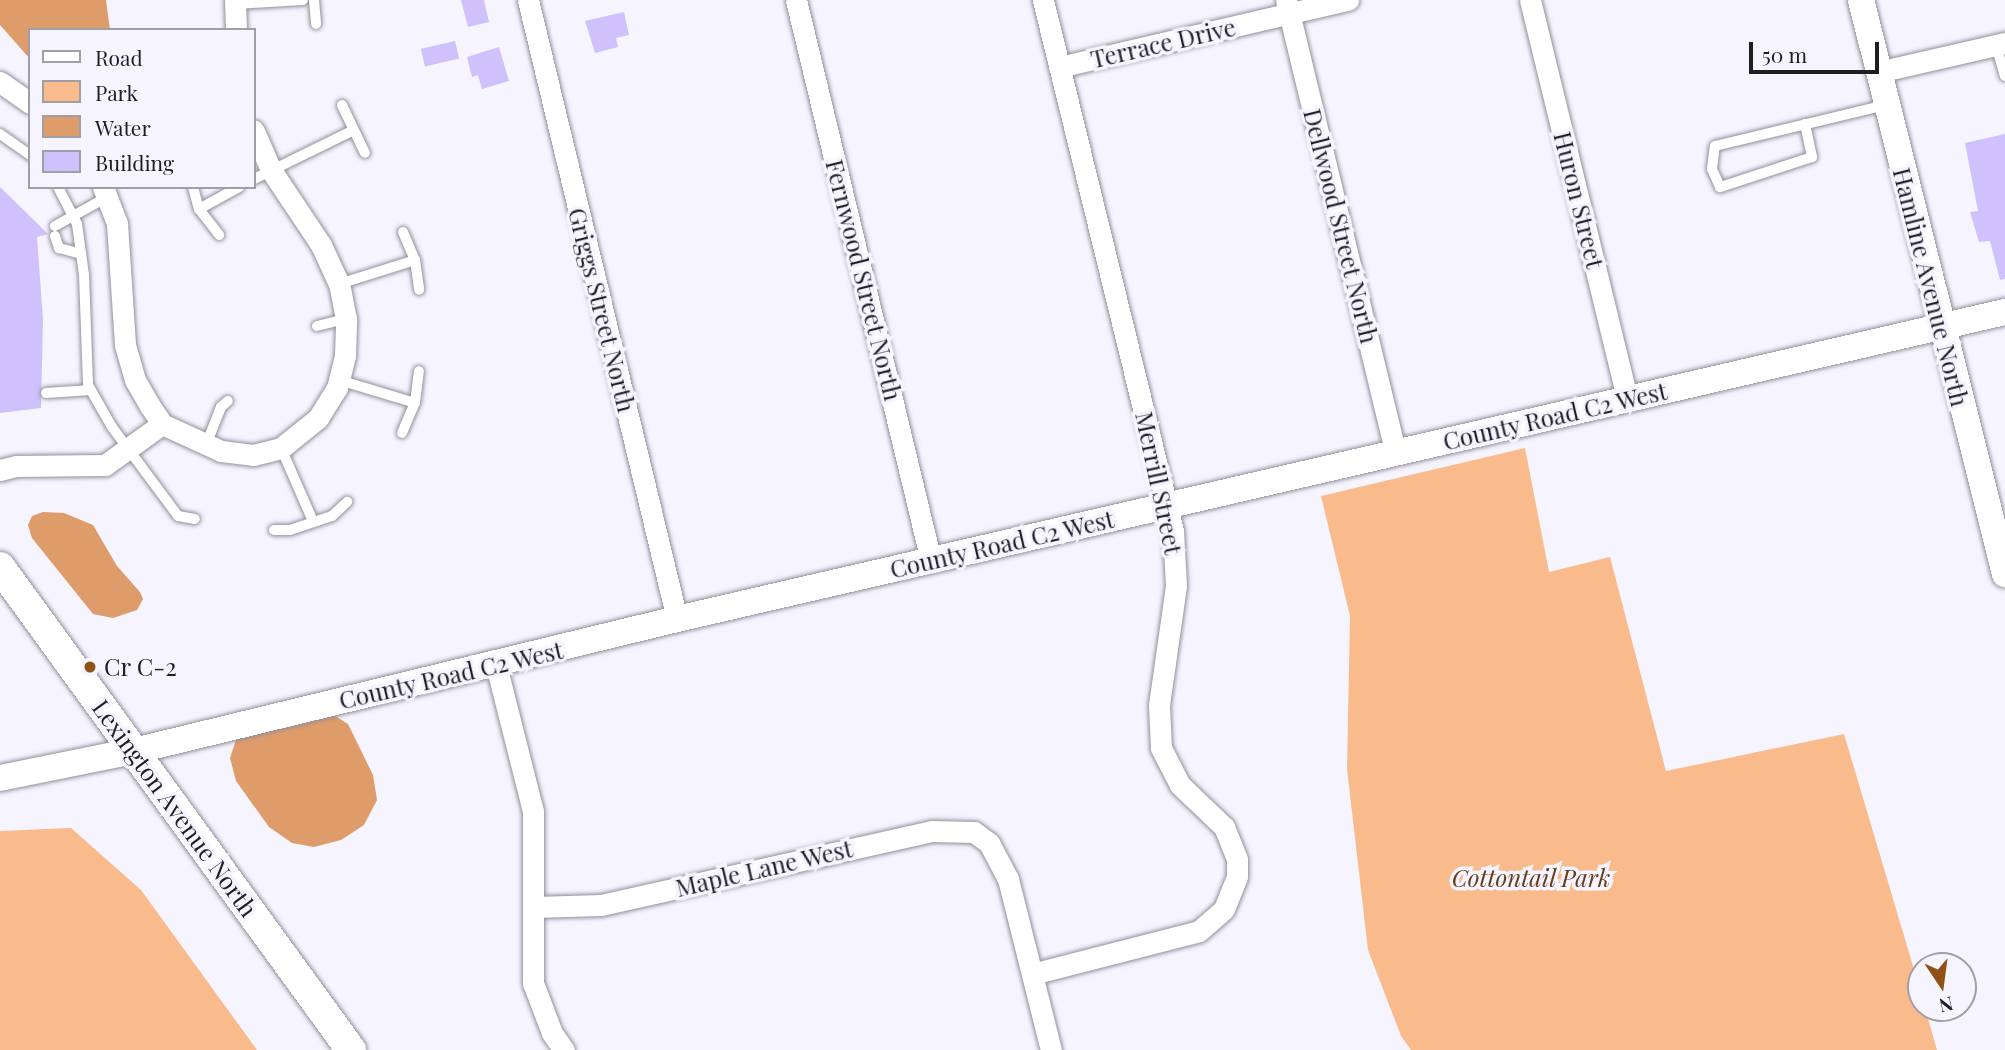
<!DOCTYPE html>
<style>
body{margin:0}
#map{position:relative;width:2005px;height:1050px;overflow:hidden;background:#f6f4ff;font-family:"Playfair Display",serif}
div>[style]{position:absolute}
.green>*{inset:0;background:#f9bb8c}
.water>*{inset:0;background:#de9c6a}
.building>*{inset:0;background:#cfc1fc;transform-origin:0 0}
.roads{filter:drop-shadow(0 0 2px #928f9b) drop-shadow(0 0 2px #928f9b)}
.service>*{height:10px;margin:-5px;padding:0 5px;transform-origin:5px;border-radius:5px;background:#fff}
.minor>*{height:21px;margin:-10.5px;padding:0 10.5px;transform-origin:10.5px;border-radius:10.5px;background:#fff}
.tertiary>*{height:26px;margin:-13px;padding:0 13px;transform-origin:13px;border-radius:13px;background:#fff}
.secondary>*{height:30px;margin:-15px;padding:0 15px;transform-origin:15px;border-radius:15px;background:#fff}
.dots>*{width:19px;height:19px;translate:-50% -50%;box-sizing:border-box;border:4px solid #f6f4ff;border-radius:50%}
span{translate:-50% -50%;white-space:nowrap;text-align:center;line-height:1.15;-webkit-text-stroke:7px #f6f4ff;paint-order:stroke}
.street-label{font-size:24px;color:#1f1f23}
.poi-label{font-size:24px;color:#1f1f23}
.left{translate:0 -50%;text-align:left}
.park-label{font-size:24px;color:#673c17;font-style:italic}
.legend{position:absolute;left:28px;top:28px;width:228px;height:161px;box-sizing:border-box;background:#f6f4ff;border:2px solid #a09fa7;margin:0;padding:9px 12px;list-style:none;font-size:21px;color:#1f1f23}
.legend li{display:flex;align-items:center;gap:14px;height:35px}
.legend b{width:35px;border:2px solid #a09fa7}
.north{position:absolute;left:1907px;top:952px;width:70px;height:70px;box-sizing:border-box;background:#f6f4ff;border:2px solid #a09fa7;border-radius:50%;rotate:167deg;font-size:19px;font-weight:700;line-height:28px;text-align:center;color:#1f1f23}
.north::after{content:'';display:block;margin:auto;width:24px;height:32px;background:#905117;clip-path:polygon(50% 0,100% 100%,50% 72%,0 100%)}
.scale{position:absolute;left:1749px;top:42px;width:130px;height:32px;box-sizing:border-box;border:4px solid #1f1f23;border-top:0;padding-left:9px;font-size:21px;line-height:24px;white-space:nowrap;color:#1f1f23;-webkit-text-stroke:5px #f6f4ff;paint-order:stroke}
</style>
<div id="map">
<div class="green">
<div style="clip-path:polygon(1525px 448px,1549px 572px,1610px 557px,1666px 771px,1844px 734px,1921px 993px,1921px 1008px,1925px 1008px,1937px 1050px,1411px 1050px,1401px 1036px,1368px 950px,1347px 769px,1350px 616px,1321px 496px)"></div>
<div style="clip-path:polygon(71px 828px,141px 890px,257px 1050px,0 1050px,0 831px)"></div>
</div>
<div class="water">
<div style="clip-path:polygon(0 0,106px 0,110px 30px,30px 30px,30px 59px,0 25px)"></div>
<div style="clip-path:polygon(43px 512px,64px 513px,93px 525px,117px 566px,140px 592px,143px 599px,137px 610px,113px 618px,93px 614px,32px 538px,28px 525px,32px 516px)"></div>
<div style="clip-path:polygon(309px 713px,335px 716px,348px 724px,373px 775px,377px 800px,364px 825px,341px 840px,314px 847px,292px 843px,269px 827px,236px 781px,230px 758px,239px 731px)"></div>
</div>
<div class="building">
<div style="clip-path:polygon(461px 0,484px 0,489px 22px,468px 27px)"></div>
<div style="clip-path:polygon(624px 12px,629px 35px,616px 38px,618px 47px,595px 53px,585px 21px)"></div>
<div style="left:455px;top:41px;width:18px;height:35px;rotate:77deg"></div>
<div style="clip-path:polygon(499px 47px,509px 81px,482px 89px,478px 75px,472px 77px,467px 57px)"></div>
<div style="clip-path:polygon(2005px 134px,2005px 279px,2000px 280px,1990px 241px,1979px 242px,1970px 212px,1978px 211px,1965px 143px)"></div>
<div style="clip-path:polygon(0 187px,48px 234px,37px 237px,43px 319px,41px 408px,0 413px)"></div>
</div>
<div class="roads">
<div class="service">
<div style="left:314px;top:0;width:24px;rotate:85deg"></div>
<div style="left:235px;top:4px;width:68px;rotate:-3.4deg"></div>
<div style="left:1996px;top:45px;width:32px;rotate:74deg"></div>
<div style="left:342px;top:105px;width:53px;rotate:64.4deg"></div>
<div style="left:1805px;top:124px;width:34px;rotate:78deg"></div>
<div style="left:1812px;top:157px;width:97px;rotate:161.9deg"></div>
<div style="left:1720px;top:187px;width:20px;rotate:-114deg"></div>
<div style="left:1712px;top:169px;width:23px;rotate:-83deg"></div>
<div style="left:1715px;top:146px;width:176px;rotate:-13.5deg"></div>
<div style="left:0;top:134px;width:37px;rotate:35deg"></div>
<div style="left:254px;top:179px;width:109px;rotate:-26.1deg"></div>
<div style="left:58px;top:187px;width:42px;rotate:62.8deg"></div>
<div style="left:77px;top:224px;width:51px;rotate:82.2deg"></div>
<div style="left:84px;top:275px;width:110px;rotate:87.9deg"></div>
<div style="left:88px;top:385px;width:48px;rotate:60.3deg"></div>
<div style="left:112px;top:427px;width:111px;rotate:53.4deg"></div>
<div style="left:178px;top:516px;width:17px;rotate:10deg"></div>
<div style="left:193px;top:187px;width:23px;rotate:75deg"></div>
<div style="left:199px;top:209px;width:33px;rotate:52deg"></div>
<div style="left:199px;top:209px;width:46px;rotate:-28.8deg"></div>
<div style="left:55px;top:226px;width:60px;rotate:-29.1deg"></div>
<div style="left:403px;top:232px;width:30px;rotate:67deg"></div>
<div style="left:415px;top:260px;width:30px;rotate:82deg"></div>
<div style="left:55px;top:236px;width:13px;rotate:72deg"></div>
<div style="left:59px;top:248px;width:23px;rotate:15deg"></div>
<div style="left:339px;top:284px;width:80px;rotate:-17.5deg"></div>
<div style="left:317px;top:326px;width:30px;rotate:-14deg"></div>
<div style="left:339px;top:380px;width:79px;rotate:16.8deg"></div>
<div style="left:46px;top:393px;width:45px;rotate:-3.8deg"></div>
<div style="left:402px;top:433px;width:33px;rotate:-67deg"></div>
<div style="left:415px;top:403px;width:32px;rotate:-83deg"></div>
<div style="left:206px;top:445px;width:41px;rotate:-68.5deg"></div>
<div style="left:221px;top:407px;width:9px;rotate:-41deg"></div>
<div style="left:281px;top:448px;width:77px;rotate:66.4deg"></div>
<div style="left:274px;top:530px;width:16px"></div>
<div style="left:290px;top:530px;width:44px;rotate:-18.4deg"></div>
<div style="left:332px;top:516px;width:21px;rotate:-43deg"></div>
</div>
<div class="minor">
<div style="left:235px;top:0;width:30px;rotate:88deg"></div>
<div style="left:528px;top:0;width:637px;rotate:76.47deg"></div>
<div style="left:796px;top:0;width:577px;rotate:76.47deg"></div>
<div style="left:1286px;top:0;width:466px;rotate:76.4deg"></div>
<div style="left:1530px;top:0;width:411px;rotate:76.3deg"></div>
<div style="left:1059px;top:67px;width:297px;rotate:-13.1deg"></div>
<div style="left:1878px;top:72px;width:130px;rotate:-12.9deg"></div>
<div style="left:0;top:82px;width:37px;rotate:35deg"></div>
<div style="left:103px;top:187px;width:40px;rotate:69deg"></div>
<div style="left:117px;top:224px;width:121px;rotate:86.2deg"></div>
<div style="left:125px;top:345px;width:36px;rotate:74deg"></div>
<div style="left:135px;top:380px;width:30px;rotate:60deg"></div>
<div style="left:150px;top:406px;width:22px;rotate:56deg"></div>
<div style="left:162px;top:424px;width:65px;rotate:24.6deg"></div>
<div style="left:221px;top:451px;width:32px;rotate:7deg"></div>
<div style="left:253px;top:455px;width:29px;rotate:-14deg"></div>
<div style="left:281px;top:448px;width:48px;rotate:-39deg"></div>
<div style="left:318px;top:418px;width:36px;rotate:-58deg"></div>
<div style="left:337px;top:388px;width:34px;rotate:-76deg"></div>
<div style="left:345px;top:355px;width:36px;rotate:-88deg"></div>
<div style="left:346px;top:319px;width:36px;rotate:-101deg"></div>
<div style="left:339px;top:284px;width:43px;rotate:-114.8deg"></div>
<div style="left:321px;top:245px;width:90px;rotate:-123.7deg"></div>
<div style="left:271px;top:170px;width:43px;rotate:-113.6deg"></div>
<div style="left:0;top:470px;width:16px;rotate:-14deg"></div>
<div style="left:16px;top:466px;width:89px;rotate:-0.6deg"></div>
<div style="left:105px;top:465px;width:70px;rotate:-35.7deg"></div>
<div style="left:496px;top:665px;width:151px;rotate:75.8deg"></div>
<div style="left:533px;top:811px;width:172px;rotate:90deg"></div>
<div style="left:533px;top:983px;width:53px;rotate:69.2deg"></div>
<div style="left:552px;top:1033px;width:21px;rotate:55deg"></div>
<div style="left:534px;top:907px;width:67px;rotate:-1.7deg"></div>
<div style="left:601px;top:905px;width:338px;rotate:-12.6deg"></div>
<div style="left:931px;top:831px;width:43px;rotate:1.3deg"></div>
<div style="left:974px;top:832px;width:19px;rotate:36deg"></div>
<div style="left:989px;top:843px;width:41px;rotate:62.2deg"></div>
<div style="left:1008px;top:879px;width:176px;rotate:75.9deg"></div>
<div style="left:1032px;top:974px;width:172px;rotate:-14.4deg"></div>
<div style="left:1199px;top:931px;width:33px;rotate:-41deg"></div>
<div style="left:1224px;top:909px;width:35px;rotate:-68deg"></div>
<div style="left:1237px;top:876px;width:17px;rotate:-90deg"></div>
<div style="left:1237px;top:859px;width:35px;rotate:-112deg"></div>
<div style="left:1224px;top:827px;width:61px;rotate:-136.3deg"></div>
<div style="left:1180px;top:785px;width:42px;rotate:-117.2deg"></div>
<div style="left:1161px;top:748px;width:43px;rotate:-92.7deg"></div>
<div style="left:1159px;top:705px;width:121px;rotate:-81.9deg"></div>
<div style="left:1176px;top:585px;width:54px;rotate:-93.2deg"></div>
<div style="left:1173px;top:531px;width:547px;rotate:-103.76deg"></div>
</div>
<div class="tertiary">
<div style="left:1861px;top:0;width:592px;rotate:75.92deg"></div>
<div style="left:0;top:778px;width:137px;rotate:-11.4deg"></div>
<div style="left:134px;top:751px;width:559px;rotate:-13.66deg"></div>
<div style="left:677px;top:619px;width:1363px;rotate:-13.02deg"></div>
</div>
<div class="secondary">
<div style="left:0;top:567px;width:597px;rotate:53.99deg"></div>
</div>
</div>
<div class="dots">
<div style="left:90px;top:667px;background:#905117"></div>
</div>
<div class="street-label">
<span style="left:1163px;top:43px;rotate:-13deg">Terrace Drive</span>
<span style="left:1579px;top:200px;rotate:76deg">Huron Street</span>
<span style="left:1341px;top:226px;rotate:76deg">Dellwood Street North</span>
<span style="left:864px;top:280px;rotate:76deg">Fernwood Street North</span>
<span style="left:1931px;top:287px;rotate:76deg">Hamline Avenue North</span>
<span style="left:602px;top:310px;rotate:76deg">Griggs Street North</span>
<span style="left:1555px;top:416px;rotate:-13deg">County Road C2 West</span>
<span style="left:1159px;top:483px;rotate:78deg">Merrill Street</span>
<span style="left:1002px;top:544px;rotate:-13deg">County Road C2 West</span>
<span style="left:451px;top:675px;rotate:-13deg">County Road C2 West</span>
<span style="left:175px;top:808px;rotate:54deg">Lexington Avenue North</span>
<span style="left:764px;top:868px;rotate:-13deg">Maple Lane West</span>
</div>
<div class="poi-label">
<span class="left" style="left:104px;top:667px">Cr C-2</span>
</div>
<div class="park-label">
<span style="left:1531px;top:878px">Cottontail Park</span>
</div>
<ul class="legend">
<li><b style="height:9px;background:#fff"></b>Road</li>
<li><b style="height:19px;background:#f9bb8c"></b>Park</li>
<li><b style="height:19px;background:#de9c6a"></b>Water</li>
<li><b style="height:19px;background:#cfc1fc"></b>Building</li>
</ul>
<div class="north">N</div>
<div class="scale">50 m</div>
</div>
